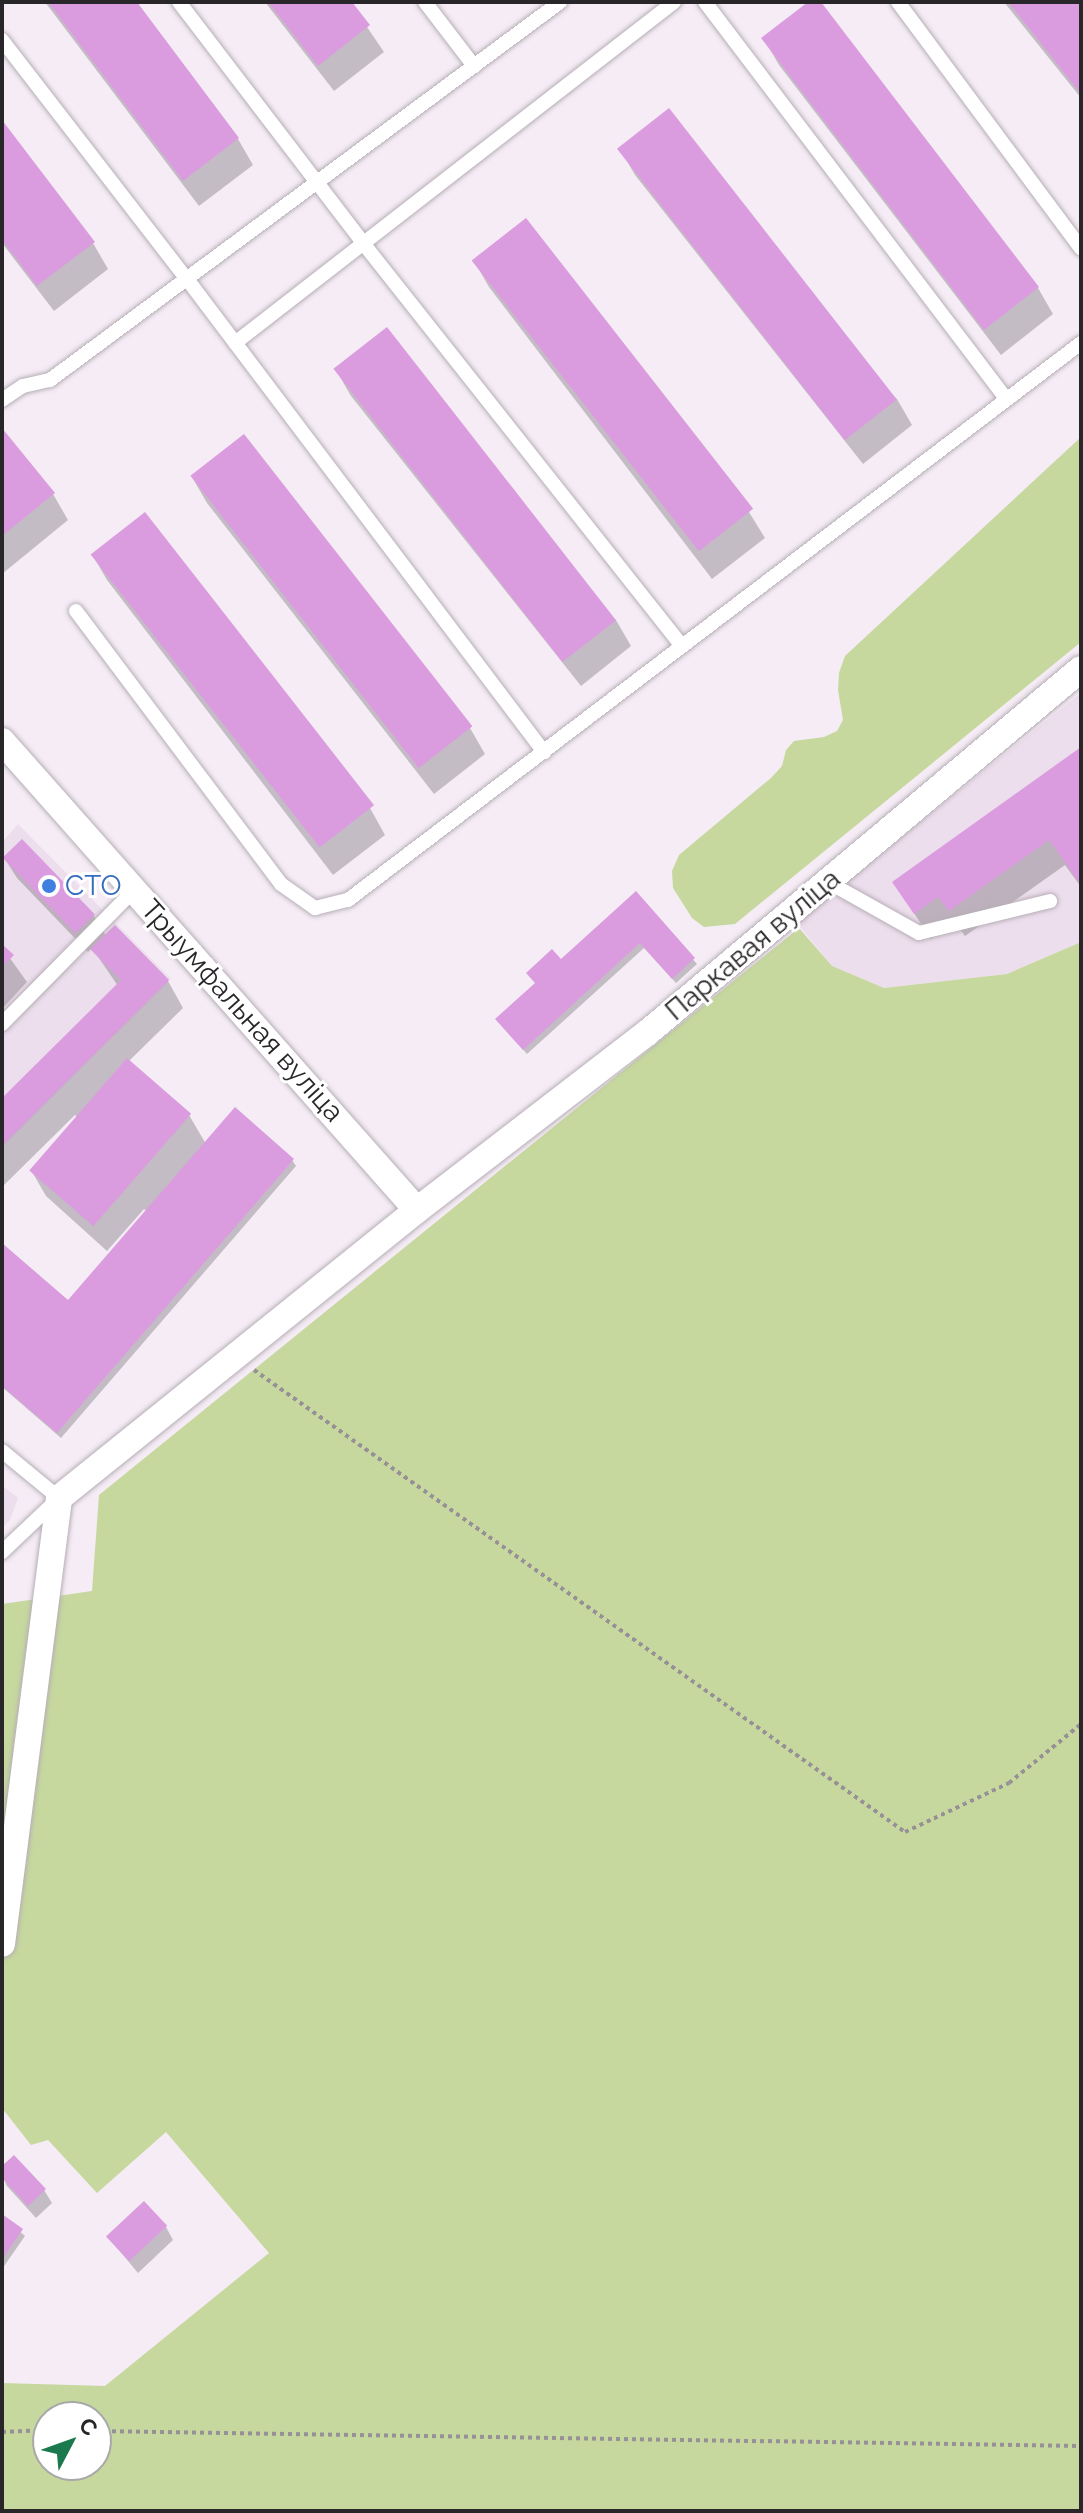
<!DOCTYPE html>
<meta charset="utf-8">
<style>
body{margin:0}
#map{position:relative;width:1083px;height:2513px;overflow:hidden;background:#f5ecf5;font-family:Raleway,sans-serif}
div>[style]{position:absolute}
.built>*{inset:0;background:#eddeed}
.green>*{inset:0;background:#c6d89e}
.shadow>*{inset:0;background:#0003}
.building>*{inset:0;background:#da9cde;transform-origin:0 0}
.path>*{height:4px;margin-top:-2px;transform-origin:0;background:repeating-linear-gradient(90deg,#979197 0 4px,transparent 0 8px)}
.roads{filter:drop-shadow(0 0 2px #b6aeb6) drop-shadow(0 0 2px #b6aeb6)}
.service>*{height:14px;margin:-7px;padding:0 7px;transform-origin:7px;border-radius:7px;background:#fff}
.minor>*{height:26px;margin:-13px;padding:0 13px;transform-origin:13px;border-radius:13px;background:#fff}
.dots>*{width:22px;height:22px;translate:-50% -50%;box-sizing:border-box;border:4px solid #fff;border-radius:50%}
span{translate:-50% -50%;white-space:nowrap;text-align:center;line-height:1.15;-webkit-text-stroke:6px #fff;paint-order:stroke}
.shop-label{font-size:28px;color:#366cbe}
.left{translate:0 -50%;text-align:left}
.street-label{font-size:28px;color:#292629}
.frame{position:absolute;inset:0;border:4px solid #292629;pointer-events:none}
.north{position:absolute;left:32px;top:2401px;width:80px;height:80px;box-sizing:border-box;background:#fff;border:2px solid #a9a8a9;border-radius:50%;rotate:49deg;font-size:22px;font-weight:700;line-height:32px;text-align:center;color:#292629}
.north::after{content:'';display:block;margin:auto;width:28px;height:36px;background:#1b794e;clip-path:polygon(50% 0,100% 100%,50% 72%,0 100%)}
</style>
<div id="map">
<div class="built">
<div style="clip-path:polygon(1081px 693px,1081px 942px,1007px 974px,883px 988px,832px 966px,796px 922px)"></div>
<div style="clip-path:polygon(18px 824px,171px 979px,2px 1147px,2px 842px)"></div>
<div style="clip-path:polygon(2px 1485px,18px 1498px,10px 1520px,2px 1528px)"></div>
</div>
<div class="green">
<div style="clip-path:polygon(1081px 437px,1081px 642px,735px 924px,704px 927px,692px 918px,673px 888px,672px 871px,679px 855px,771px 778px,782px 766px,786px 750px,794px 741px,824px 737px,837px 731px,843px 720px,838px 690px,839px 673px,845px 656px)"></div>
<div style="clip-path:polygon(evenodd,799px 928px,832px 966px,884px 988px,1007px 974px,1081px 942px,1081px 2511px,2px 2511px,2px 2383px,105px 2386px,269px 2253px,166px 2132px,97px 2193px,48px 2140px,31px 2145px,2px 2108px,2px 1604px,92px 1591px,99px 1495px,799px 928px,48px 2417px,96px 2417px,96px 2465px,48px 2465px,48px 2417px)"></div>
</div>
<div class="shadow">
<div style="clip-path:polygon(45px 2px,134px 2px,238px 139px,253px 165px,199px 206px)"></div>
<div style="clip-path:polygon(265px 2px,350px 2px,384px 52px,334px 91px)"></div>
<div style="clip-path:polygon(811px 2px,819px 2px,1038px 288px,1053px 314px,1001px 355px,779px 65px,764px 39px)"></div>
<div style="clip-path:polygon(1004px 2px,1081px 2px,1081px 98px)"></div>
<div style="clip-path:polygon(2px 124px,93px 243px,108px 269px,54px 311px,2px 243px)"></div>
<div style="clip-path:polygon(620px 149px,897px 399px,912px 425px,863px 464px,635px 175px)"></div>
<div style="clip-path:polygon(474px 261px,749px 512px,765px 538px,712px 579px,489px 287px)"></div>
<div style="clip-path:polygon(336px 370px,616px 620px,631px 646px,581px 686px,351px 396px)"></div>
<div style="clip-path:polygon(2px 431px,53px 494px,68px 520px,2px 574px)"></div>
<div style="clip-path:polygon(192px 477px,470px 728px,485px 754px,434px 794px,207px 503px)"></div>
<div style="clip-path:polygon(92px 554px,370px 808px,385px 835px,333px 875px,107px 580px)"></div>
<div style="clip-path:polygon(1081px 749px,1081px 887px,1065px 865px,965px 936px,955px 922px,931px 939px,894px 883px)"></div>
<div style="clip-path:polygon(5px 859px,94px 916px,106px 936px,115px 928px,168px 981px,183px 1008px,129px 1061px,189px 1115px,206px 1144px,292px 1160px,296px 1166px,61px 1438px,2px 1387px,2px 1245px,68px 1303px,147px 1212px,144px 1209px,107px 1251px,46px 1196px,31px 1170px,77px 1117px,75px 1115px,2px 1187px,2px 1101px,118px 986px,92px 948px,88px 952px,17px 878px)"></div>
<div style="clip-path:polygon(636px 894px,697px 964px,676px 983px,644px 948px,527px 1054px,501px 1025px,536px 984px)"></div>
<div style="clip-path:polygon(2px 947px,27px 982px,2px 1009px)"></div>
<div style="clip-path:polygon(2px 2169px,44px 2190px,52px 2203px,36px 2218px,6px 2185px)"></div>
<div style="clip-path:polygon(2px 2216px,25px 2236px,2px 2269px)"></div>
<div style="clip-path:polygon(166px 2227px,173px 2240px,138px 2273px,108px 2237px)"></div>
</div>
<div class="building">
<div style="clip-path:polygon(48px 2px,137px 2px,239px 138px,183px 181px)"></div>
<div style="clip-path:polygon(268px 2px,352px 2px,370px 25px,318px 66px)"></div>
<div style="clip-path:polygon(808px 2px,821px 2px,1039px 287px,984px 330px,761px 38px)"></div>
<div style="clip-path:polygon(1008px 2px,1081px 2px,1081px 94px)"></div>
<div style="left:669px;top:108px;width:370px;height:66px;rotate:52deg"></div>
<div style="clip-path:polygon(2px 120px,95px 242px,37px 286px,2px 240px)"></div>
<div style="left:526px;top:218px;width:369px;height:69px;rotate:52deg"></div>
<div style="left:387px;top:327px;width:372px;height:68px;rotate:52deg"></div>
<div style="clip-path:polygon(2px 428px,55px 493px,2px 536px)"></div>
<div style="left:244px;top:434px;width:371px;height:68px;rotate:52deg"></div>
<div style="left:145px;top:512px;width:372px;height:69px;rotate:52deg"></div>
<div style="clip-path:polygon(1081px 747px,1081px 885px,1049px 840px,949px 911px,938px 897px,914px 914px,892px 882px)"></div>
<div style="left:22px;top:839px;width:105px;height:27px;rotate:46deg"></div>
<div style="clip-path:polygon(636px 891px,695px 958px,672px 979px,640px 943px,523px 1050px,495px 1019px,535px 983px,526px 973px,552px 949px,561px 959px)"></div>
<div style="clip-path:polygon(115px 925px,169px 980px,2px 1146px,2px 1098px,121px 980px,90px 949px)"></div>
<div style="clip-path:polygon(2px 944px,14px 955px,2px 967px)"></div>
<div style="left:127px;top:1058px;width:85px;height:149px;rotate:41deg"></div>
<div style="clip-path:polygon(235px 1107px,294px 1159px,57px 1433px,2px 1386px,2px 1243px,68px 1300px)"></div>
<div style="clip-path:polygon(14px 2155px,46px 2189px,28px 2206px,2px 2178px,2px 2166px)"></div>
<div style="left:144px;top:2201px;width:34px;height:52px;rotate:47deg"></div>
<div style="clip-path:polygon(2px 2214px,23px 2229px,2px 2259px)"></div>
</div>
<div class="path">
<div style="left:254px;top:1370px;width:798px;rotate:35.36deg"></div>
<div style="left:905px;top:1832px;width:115px;rotate:-25.2deg"></div>
<div style="left:1009px;top:1783px;width:93px;rotate:-39.3deg"></div>
<div style="left:96px;top:2431px;width:985px;rotate:0.87deg"></div>
<div style="left:2px;top:2432px;width:46px;rotate:-2.5deg"></div>
</div>
<div class="roads">
<div class="service">
<div style="left:179px;top:2px;width:303px;rotate:52.6deg"></div>
<div style="left:363px;top:243px;width:514px;rotate:51.64deg"></div>
<div style="left:425px;top:2px;width:81px;rotate:52.6deg"></div>
<div style="left:705px;top:2px;width:497px;rotate:52.8deg"></div>
<div style="left:898px;top:2px;width:307px;rotate:53.4deg"></div>
<div style="left:2px;top:40px;width:302px;rotate:52.3deg"></div>
<div style="left:187px;top:279px;width:593px;rotate:52.96deg"></div>
<div style="left:235px;top:343px;width:556px;rotate:-37.84deg"></div>
<div style="left:2px;top:400px;width:25px;rotate:-34deg"></div>
<div style="left:23px;top:386px;width:28px;rotate:-13deg"></div>
<div style="left:50px;top:380px;width:635px;rotate:-36.54deg"></div>
<div style="left:76px;top:611px;width:341px;rotate:53.1deg"></div>
<div style="left:281px;top:884px;width:42px;rotate:35.2deg"></div>
<div style="left:315px;top:908px;width:34px;rotate:-14deg"></div>
<div style="left:348px;top:900px;width:921px;rotate:-37.23deg"></div>
<div style="left:828px;top:882px;width:104px;rotate:29.3deg"></div>
<div style="left:919px;top:933px;width:135px;rotate:-13.7deg"></div>
<div style="left:2px;top:1024px;width:188px;rotate:-45.4deg"></div>
<div style="left:2px;top:1451px;width:74px;rotate:39.5deg"></div>
<div style="left:59px;top:1498px;width:79px;rotate:136.5deg"></div>
</div>
<div class="minor">
<div style="left:2px;top:741px;width:626px;rotate:48.5deg"></div>
<div style="left:2px;top:1944px;width:450px;rotate:-82.7deg"></div>
<div style="left:59px;top:1498px;width:459px;rotate:-38.8deg"></div>
<div style="left:417px;top:1210px;width:290px;rotate:-37.6deg"></div>
<div style="left:647px;top:1033px;width:566px;rotate:-39.99deg"></div>
</div>
</div>
<div class="dots">
<div style="left:49px;top:886px;background:#3f7fe0"></div>
</div>
<div class="shop-label">
<span class="left" style="left:65px;top:886px">СТО</span>
</div>
<div class="street-label">
<span style="left:753px;top:945px;rotate:-40deg">Паркавая вуліца</span>
<span style="left:242px;top:1011px;rotate:48deg">Трыумфальная вуліца</span>
</div>
<div class="frame"></div>
<div class="north">С</div>
</div>
